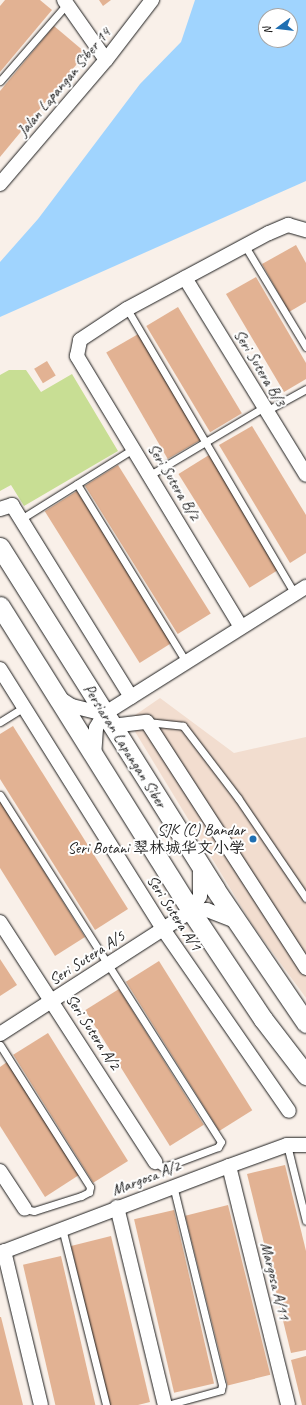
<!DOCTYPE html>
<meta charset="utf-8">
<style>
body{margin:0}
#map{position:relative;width:306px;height:1405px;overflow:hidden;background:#f9f0e9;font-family:Caveat,"LXGW WenKai TC",sans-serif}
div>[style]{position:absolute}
.built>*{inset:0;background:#f2ddcf}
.green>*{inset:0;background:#c8de94}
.water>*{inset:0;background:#a0d4fe}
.building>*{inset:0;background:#e2b293;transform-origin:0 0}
.roads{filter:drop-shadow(0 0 1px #1c1c1c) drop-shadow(0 0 1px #1c1c1c)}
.service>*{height:7px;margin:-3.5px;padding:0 3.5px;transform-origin:3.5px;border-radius:3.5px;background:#fff}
.minor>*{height:14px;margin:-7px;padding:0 7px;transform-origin:7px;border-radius:7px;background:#fff}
.secondary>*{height:19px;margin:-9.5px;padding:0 9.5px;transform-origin:9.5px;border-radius:9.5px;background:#fff}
.dots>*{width:11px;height:11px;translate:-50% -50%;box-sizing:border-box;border:2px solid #fff;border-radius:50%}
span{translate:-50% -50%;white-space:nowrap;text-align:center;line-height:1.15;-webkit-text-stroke:4px #fff;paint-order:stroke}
.street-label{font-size:16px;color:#1c1c1c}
.poi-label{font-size:16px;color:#1c1c1c}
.right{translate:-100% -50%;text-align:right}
.north{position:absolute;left:258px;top:8px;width:40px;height:40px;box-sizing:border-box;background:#fff;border:1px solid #a4a4a4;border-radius:50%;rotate:255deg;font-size:11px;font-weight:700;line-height:16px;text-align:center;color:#1c1c1c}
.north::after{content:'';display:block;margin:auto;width:14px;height:18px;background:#1f6fb2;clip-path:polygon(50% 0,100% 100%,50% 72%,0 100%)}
</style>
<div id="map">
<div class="built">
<div style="clip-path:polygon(160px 698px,234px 753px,306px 737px,306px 998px,253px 926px,128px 720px)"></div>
</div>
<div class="green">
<div style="clip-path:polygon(9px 370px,26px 370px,41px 392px,72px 374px,118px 451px,24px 506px,11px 485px,0 491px,0 375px)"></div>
</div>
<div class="water">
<div style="clip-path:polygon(evenodd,195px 0,306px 0,306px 181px,0 317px,0 262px,38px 219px,140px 84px,181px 42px,195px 0,266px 16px,290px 16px,290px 40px,266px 40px,266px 16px)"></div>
</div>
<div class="building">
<div style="clip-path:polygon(5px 0,40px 0,52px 10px,0 72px,0 6px)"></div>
<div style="clip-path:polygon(99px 0,111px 0,103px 6px)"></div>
<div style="clip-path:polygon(54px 26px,86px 53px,0 157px,0 91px)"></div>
<div style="clip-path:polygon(296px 245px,306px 263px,306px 302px,289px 312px,262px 264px)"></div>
<div style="clip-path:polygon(256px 277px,306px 363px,306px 379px,284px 392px,226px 294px)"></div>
<div style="left:178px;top:307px;width:124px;height:37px;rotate:59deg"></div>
<div style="left:140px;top:333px;width:123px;height:39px;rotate:60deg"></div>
<div style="left:47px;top:361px;width:17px;height:15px;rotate:59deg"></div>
<div style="clip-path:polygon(252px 426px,306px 515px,306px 553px,290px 563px,219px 445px)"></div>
<div style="left:209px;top:455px;width:134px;height:36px;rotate:58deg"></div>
<div style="left:118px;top:465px;width:175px;height:39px;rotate:58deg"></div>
<div style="left:77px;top:491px;width:179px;height:38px;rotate:58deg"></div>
<div style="clip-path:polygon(13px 726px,128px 909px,95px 930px,0 779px,0 734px)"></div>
<div style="clip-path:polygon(0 801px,85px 937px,55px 956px,0 868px)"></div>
<div style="clip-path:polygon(0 959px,17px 985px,0 996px)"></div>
<div style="left:159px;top:961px;width:176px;height:39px;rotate:58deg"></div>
<div style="left:119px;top:989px;width:160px;height:40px;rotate:58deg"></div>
<div style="left:48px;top:1033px;width:151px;height:41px;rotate:58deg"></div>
<div style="clip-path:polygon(7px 1062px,79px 1175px,45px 1197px,0 1126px,0 1067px)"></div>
<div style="clip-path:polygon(285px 1165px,306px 1251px,306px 1350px,291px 1353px,247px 1174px)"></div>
<div style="left:228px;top:1205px;width:175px;height:44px;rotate:76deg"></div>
<div style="left:174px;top:1210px;width:178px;height:41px;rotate:77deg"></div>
<div style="clip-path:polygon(111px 1236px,150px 1402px,138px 1405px,109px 1405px,71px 1246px)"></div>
<div style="left:61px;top:1256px;width:153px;height:39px;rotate:77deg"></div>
<div style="clip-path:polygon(0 1317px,1px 1317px,23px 1405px,0 1405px)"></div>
<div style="clip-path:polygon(306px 1356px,306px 1405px,302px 1405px,291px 1360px)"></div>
</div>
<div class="roads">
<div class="service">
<div style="left:0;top:81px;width:102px;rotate:-49deg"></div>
<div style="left:245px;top:246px;width:118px;rotate:58.9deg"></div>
<div style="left:127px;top:309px;width:331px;rotate:59.5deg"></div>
<div style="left:266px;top:411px;width:46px;rotate:-28.8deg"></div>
<div style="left:150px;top:475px;width:133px;rotate:-30.8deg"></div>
<div style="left:77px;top:484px;width:209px;rotate:58.5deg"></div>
<div style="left:21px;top:519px;width:132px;rotate:-32deg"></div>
<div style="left:0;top:722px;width:28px;rotate:-32deg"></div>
<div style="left:147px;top:722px;width:36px;rotate:6deg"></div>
<div style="left:183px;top:726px;width:91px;rotate:52.6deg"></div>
<div style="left:238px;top:798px;width:121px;rotate:55.8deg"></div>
<div style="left:0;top:795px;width:411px;rotate:57.5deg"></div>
<div style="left:221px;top:1142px;width:6px;rotate:121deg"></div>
<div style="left:218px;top:1147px;width:51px;rotate:159.4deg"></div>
<div style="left:170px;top:1165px;width:8px;rotate:166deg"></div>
<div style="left:162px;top:1167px;width:9px;rotate:-144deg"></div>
<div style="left:0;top:1045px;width:168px;rotate:57.6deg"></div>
<div style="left:90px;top:1187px;width:5px;rotate:101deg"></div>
<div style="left:89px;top:1192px;width:9px;rotate:153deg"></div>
<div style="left:81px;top:1196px;width:49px;rotate:162.3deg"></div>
<div style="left:34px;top:1211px;width:9px;rotate:-167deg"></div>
<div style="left:287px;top:1145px;width:78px;rotate:76deg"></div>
<div style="left:62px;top:1228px;width:182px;rotate:76deg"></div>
<div style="left:167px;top:1405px;width:56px;rotate:-15.5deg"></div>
<div style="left:221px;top:1390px;width:5px;rotate:-79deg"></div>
<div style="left:222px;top:1385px;width:205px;rotate:-103.8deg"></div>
</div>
<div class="minor">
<div style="left:64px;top:0;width:73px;rotate:55deg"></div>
<div style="left:0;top:184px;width:163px;rotate:-49.5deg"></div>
<div style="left:106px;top:60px;width:76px;rotate:-52.5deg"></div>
<div style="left:185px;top:278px;width:231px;rotate:58.4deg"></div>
<div style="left:0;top:509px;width:13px;rotate:-18deg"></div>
<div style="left:12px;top:505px;width:226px;rotate:58.2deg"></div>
<div style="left:241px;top:627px;width:317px;rotate:-121.2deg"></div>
<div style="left:77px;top:356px;width:16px;rotate:-79deg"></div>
<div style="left:80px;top:340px;width:56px;rotate:-33.4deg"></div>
<div style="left:127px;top:309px;width:161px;rotate:-28.2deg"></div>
<div style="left:269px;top:233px;width:21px;rotate:-23deg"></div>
<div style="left:288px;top:225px;width:19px;rotate:16deg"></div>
<div style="left:0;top:669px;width:307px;rotate:57.9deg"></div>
<div style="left:163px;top:929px;width:221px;rotate:55.3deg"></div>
<div style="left:58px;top:697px;width:17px;rotate:33deg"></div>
<div style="left:72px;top:706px;width:33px;rotate:14deg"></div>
<div style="left:112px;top:726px;width:35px;rotate:-7deg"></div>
<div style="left:147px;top:722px;width:293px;rotate:57.1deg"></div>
<div style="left:94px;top:757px;width:29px;rotate:-86deg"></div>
<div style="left:96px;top:728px;width:16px;rotate:-60deg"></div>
<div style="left:104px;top:714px;width:239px;rotate:-32.2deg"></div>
<div style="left:191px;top:911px;width:17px;rotate:-59deg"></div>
<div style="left:200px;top:896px;width:30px;rotate:-90deg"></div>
<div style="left:0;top:922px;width:286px;rotate:57.1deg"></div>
<div style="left:0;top:1034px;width:227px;rotate:-32.8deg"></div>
<div style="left:191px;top:911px;width:16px;rotate:-4deg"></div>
<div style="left:207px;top:910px;width:31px;rotate:21deg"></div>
<div style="left:229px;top:1166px;width:246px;rotate:76.1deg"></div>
<div style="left:0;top:1171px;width:45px;rotate:56.7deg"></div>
<div style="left:117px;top:1207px;width:204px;rotate:76.4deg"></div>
<div style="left:4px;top:1251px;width:158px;rotate:76.5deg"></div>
<div style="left:0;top:1253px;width:245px;rotate:-20.8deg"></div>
<div style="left:229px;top:1166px;width:62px;rotate:-19.9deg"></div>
<div style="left:287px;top:1145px;width:19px"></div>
</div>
<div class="secondary">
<div style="left:0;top:547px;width:404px;rotate:57.8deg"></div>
<div style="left:215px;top:889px;width:162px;rotate:55.8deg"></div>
<div style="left:0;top:606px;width:360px;rotate:57.9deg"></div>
<div style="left:191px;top:911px;width:130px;rotate:56.3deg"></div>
<div style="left:263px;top:1019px;width:71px;rotate:52.5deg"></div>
</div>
</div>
<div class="dots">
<div style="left:253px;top:839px;background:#1f6fb2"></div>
</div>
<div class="street-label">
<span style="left:64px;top:82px;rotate:-50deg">Jalan Lapangan Siber 14</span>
<span style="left:260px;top:368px;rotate:59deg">Seri Sutera B/3</span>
<span style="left:174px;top:482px;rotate:59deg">Seri Sutera B/2</span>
<span style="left:125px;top:746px;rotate:58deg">Persiaran Lapangan Siber</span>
<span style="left:174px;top:913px;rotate:57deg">Seri Sutera A/1</span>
<span style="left:87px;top:958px;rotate:-33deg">Seri Sutera A/5</span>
<span style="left:93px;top:1032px;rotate:57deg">Seri Sutera A/2</span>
<span style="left:146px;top:1178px;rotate:-21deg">Margosa A/2</span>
<span style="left:275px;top:1281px;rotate:76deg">Margosa A/11</span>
</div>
<div class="poi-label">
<span class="right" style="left:245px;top:839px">SJK (C) Bandar<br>Seri Botani 翠林城华文小学</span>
</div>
<div class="north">N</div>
</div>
